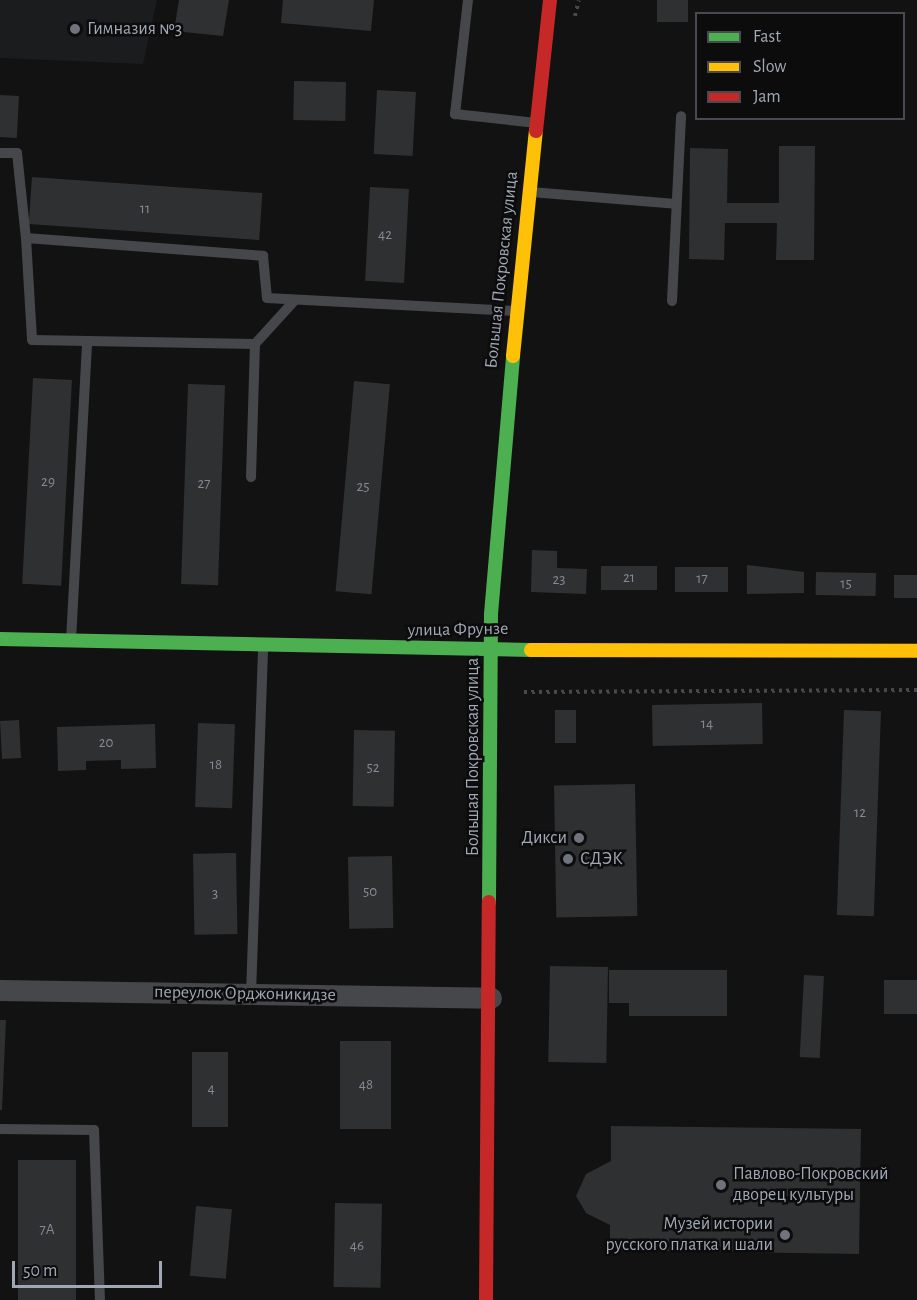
<!DOCTYPE html>
<meta charset="utf-8">
<style>
body{margin:0}
#map{position:relative;width:917px;height:1300px;overflow:hidden;background:#121212;font-family:"Alegreya Sans",sans-serif}
div>[style]{position:absolute}
.built>*{inset:0;background:#1b1c1e}
.building>*{inset:0;background:#2f3032;transform-origin:0 0}
.path>*{height:4px;margin-top:-2px;transform-origin:0;background:repeating-linear-gradient(90deg,#47494c 0 3px,transparent 0 7.5px)}
.lane>*{height:10px;margin:-5px;padding:0 5px;transform-origin:5px;border-radius:5px;background:#45474b}
.street>*{height:21px;margin:-10.5px;padding:0 10.5px;transform-origin:10.5px;border-radius:10.5px;background:#45474b}
.fast>*{height:14px;margin:-7px;padding:0 7px;transform-origin:7px;border-radius:7px;background:#4caf50}
.slow>*{height:14px;margin:-7px;padding:0 7px;transform-origin:7px;border-radius:7px;background:#ffc107}
.jam>*{height:14px;margin:-7px;padding:0 7px;transform-origin:7px;border-radius:7px;background:#c62828}
.dots>*{width:16px;height:16px;translate:-50% -50%;box-sizing:border-box;border:3px solid #0c0c0d;border-radius:50%}
span{translate:-50% -50%;white-space:nowrap;text-align:center;line-height:1.15;-webkit-text-stroke:5px #0c0c0d;paint-order:stroke}
.number-label{font-size:15px;color:#848994}
.number-label span{-webkit-text-stroke-width:0}
.poi-label{font-size:18px;color:#a0a7b5}
.left{translate:0 -50%;text-align:left}
.right{translate:-100% -50%;text-align:right}
.street-label{font-size:18px;color:#a0a7b5}
.legend{position:absolute;left:695px;top:12px;width:210px;height:108px;box-sizing:border-box;background:#0c0c0d;border:2px solid #474a50;margin:0;padding:8px 10px;list-style:none;font-size:18px;color:#a0a7b5}
.legend li{display:flex;align-items:center;gap:12px;height:30px}
.legend b{width:30px;border:2px solid #474a50}
.scale{position:absolute;left:12px;top:1261px;width:150px;height:27px;box-sizing:border-box;border:3px solid #a0a7b5;border-top:0;padding-left:8px;font-size:18px;line-height:21px;white-space:nowrap;color:#a0a7b5;-webkit-text-stroke:4px #0c0c0d;paint-order:stroke}
</style>
<div id="map">
<div class="built">
<div style="clip-path:polygon(0 0,157px 0,143px 64px,0 58px)"></div>
</div>
<div class="building">
<div style="clip-path:polygon(179px 0,229px 0,223px 36px,174px 31px)"></div>
<div style="clip-path:polygon(283px 0,374px 0,371px 31px,281px 23px)"></div>
<div style="left:657px;top:0;width:31px;height:22px"></div>
<div style="left:294px;top:81px;width:52px;height:39px;rotate:1deg"></div>
<div style="left:377px;top:90px;width:39px;height:64px;rotate:3deg"></div>
<div style="left:0;top:95px;width:19px;height:42px;rotate:3deg"></div>
<div style="clip-path:polygon(779px 146px,815px 146px,814px 260px,776px 260px,777px 223px,725px 223px,724px 260px,689px 259px,690px 148px,728px 149px,727px 203px,779px 203px)"></div>
<div style="left:32px;top:177px;width:231px;height:47px;rotate:4deg"></div>
<div style="left:370px;top:187px;width:39px;height:94px;rotate:3deg"></div>
<div style="left:33px;top:378px;width:39px;height:206px;rotate:3deg"></div>
<div style="left:354px;top:381px;width:36px;height:211px;rotate:5deg"></div>
<div style="left:188px;top:384px;width:37px;height:200px;rotate:2deg"></div>
<div style="clip-path:polygon(532px 550px,557px 551px,557px 568px,587px 569px,586px 594px,531px 592px)"></div>
<div style="clip-path:polygon(747px 565px,804px 572px,804px 593px,747px 594px)"></div>
<div style="left:601px;top:566px;width:56px;height:24px"></div>
<div style="left:675px;top:567px;width:53px;height:25px"></div>
<div style="left:816px;top:572px;width:60px;height:23px;rotate:1deg"></div>
<div style="left:894px;top:575px;width:23px;height:23px"></div>
<div style="left:762px;top:703px;width:41px;height:110px;rotate:89deg"></div>
<div style="left:555px;top:710px;width:21px;height:33px"></div>
<div style="left:844px;top:710px;width:37px;height:205px;rotate:2deg"></div>
<div style="left:19px;top:720px;width:38px;height:19px;rotate:87deg"></div>
<div style="left:198px;top:723px;width:37px;height:84px;rotate:2deg"></div>
<div style="clip-path:polygon(155px 724px,156px 768px,121px 769px,121px 760px,86px 761px,86px 770px,58px 771px,57px 727px)"></div>
<div style="left:354px;top:730px;width:41px;height:76px;rotate:1deg"></div>
<div style="left:635px;top:784px;width:132px;height:81px;rotate:89deg"></div>
<div style="left:236px;top:853px;width:81px;height:43px;rotate:89deg"></div>
<div style="left:392px;top:856px;width:72px;height:44px;rotate:89deg"></div>
<div style="left:550px;top:966px;width:58px;height:96px;rotate:1deg"></div>
<div style="clip-path:polygon(609px 970px,727px 970px,727px 1016px,629px 1016px,629px 1003px,609px 1003px)"></div>
<div style="left:804px;top:975px;width:20px;height:82px;rotate:3deg"></div>
<div style="left:917px;top:980px;width:34px;height:33px;rotate:90deg"></div>
<div style="clip-path:polygon(0 1020px,6px 1020px,2px 1110px,0 1110px)"></div>
<div style="left:340px;top:1041px;width:51px;height:88px"></div>
<div style="left:192px;top:1052px;width:36px;height:75px"></div>
<div style="clip-path:polygon(611px 1126px,861px 1129px,859px 1254px,610px 1250px,610px 1225px,586px 1213px,576px 1196px,586px 1174px,611px 1161px)"></div>
<div style="left:18px;top:1160px;width:58px;height:140px"></div>
<div style="left:335px;top:1203px;width:47px;height:84px;rotate:1deg"></div>
<div style="left:196px;top:1206px;width:36px;height:70px;rotate:5deg"></div>
</div>
<div class="path">
<div style="left:575px;top:16px;width:16px;rotate:-76deg"></div>
<div style="left:524px;top:692px;width:393px;rotate:-0.3deg"></div>
</div>
<div class="lane">
<div style="left:468px;top:0;width:115px;rotate:96.5deg"></div>
<div style="left:455px;top:114px;width:81px;rotate:6.3deg"></div>
<div style="left:0;top:153px;width:17px"></div>
<div style="left:17px;top:153px;width:85px;rotate:84deg"></div>
<div style="left:26px;top:238px;width:238px;rotate:4.3deg"></div>
<div style="left:263px;top:256px;width:42px;rotate:84.6deg"></div>
<div style="left:267px;top:298px;width:249px;rotate:3deg"></div>
<div style="left:531px;top:192px;width:145px;rotate:4.7deg"></div>
<div style="left:26px;top:238px;width:102px;rotate:86.6deg"></div>
<div style="left:32px;top:340px;width:223px;rotate:1deg"></div>
<div style="left:255px;top:344px;width:59px;rotate:-47.7deg"></div>
<div style="left:672px;top:301px;width:185px;rotate:-87.2deg"></div>
<div style="left:251px;top:477px;width:133px;rotate:-88.3deg"></div>
<div style="left:71px;top:640px;width:299px;rotate:-86.9deg"></div>
<div style="left:251px;top:994px;width:347px;rotate:-88deg"></div>
<div style="left:0;top:1129px;width:94px;rotate:0.6deg"></div>
<div style="left:94px;top:1130px;width:170px;rotate:88deg"></div>
</div>
<div class="street">
<div style="left:0;top:990px;width:491px;rotate:0.9deg"></div>
</div>
<div class="fast">
<div style="left:0;top:639px;width:531px;rotate:1.19deg"></div>
<div style="left:489px;top:902px;width:288px;rotate:-89.6deg"></div>
<div style="left:491px;top:614px;width:259px;rotate:-85.1deg"></div>
</div>
<div class="slow">
<div style="left:513px;top:356px;width:226px;rotate:-84.2deg"></div>
<div style="left:531px;top:650px;width:386px;rotate:0.1deg"></div>
</div>
<div class="jam">
<div style="left:536px;top:131px;width:132px;rotate:-83.9deg"></div>
<div style="left:486px;top:1300px;width:398px;rotate:-89.6deg"></div>
</div>
<div class="dots">
<div style="left:75px;top:29px;background:#6e737c"></div>
<div style="left:579px;top:838px;background:#6e737c"></div>
<div style="left:568px;top:859px;background:#6e737c"></div>
<div style="left:721px;top:1185px;background:#6e737c"></div>
<div style="left:785px;top:1235px;background:#6e737c"></div>
</div>
<div class="number-label">
<span style="left:145px;top:209px">11</span>
<span style="left:385px;top:235px">42</span>
<span style="left:48px;top:482px">29</span>
<span style="left:204px;top:484px">27</span>
<span style="left:363px;top:487px">25</span>
<span style="left:629px;top:578px">21</span>
<span style="left:702px;top:579px">17</span>
<span style="left:559px;top:580px">23</span>
<span style="left:846px;top:584px">15</span>
<span style="left:707px;top:724px">14</span>
<span style="left:106px;top:743px">20</span>
<span style="left:216px;top:765px">18</span>
<span style="left:373px;top:768px">52</span>
<span style="left:860px;top:813px">12</span>
<span style="left:370px;top:892px">50</span>
<span style="left:215px;top:894px">3</span>
<span style="left:366px;top:1085px">48</span>
<span style="left:211px;top:1089px">4</span>
<span style="left:47px;top:1230px">7А</span>
<span style="left:357px;top:1246px">46</span>
</div>
<div class="poi-label">
<span class="left" style="left:87px;top:29px">Гимназия №3</span>
<span class="right" style="left:567px;top:838px">Дикси</span>
<span class="left" style="left:580px;top:859px">СДЭК</span>
<span class="left" style="left:733px;top:1185px">Павлово-Покровский<br>дворец культуры</span>
<span class="right" style="left:773px;top:1235px">Музей истории<br>русского платка и шали</span>
</div>
<div class="street-label">
<span style="left:502px;top:270px;rotate:-84deg">Большая Покровская улица</span>
<span style="left:458px;top:630px;rotate:-1deg">улица Фрунзе</span>
<span style="left:473px;top:757px;rotate:-90deg">Большая Покровская улица</span>
<span style="left:245px;top:994px;rotate:1deg">переулок Орджоникидзе</span>
</div>
<ul class="legend">
<li><b style="height:8px;background:#4caf50"></b>Fast</li>
<li><b style="height:8px;background:#ffc107"></b>Slow</li>
<li><b style="height:8px;background:#c62828"></b>Jam</li>
</ul>
<div class="scale">50 m</div>
</div>
